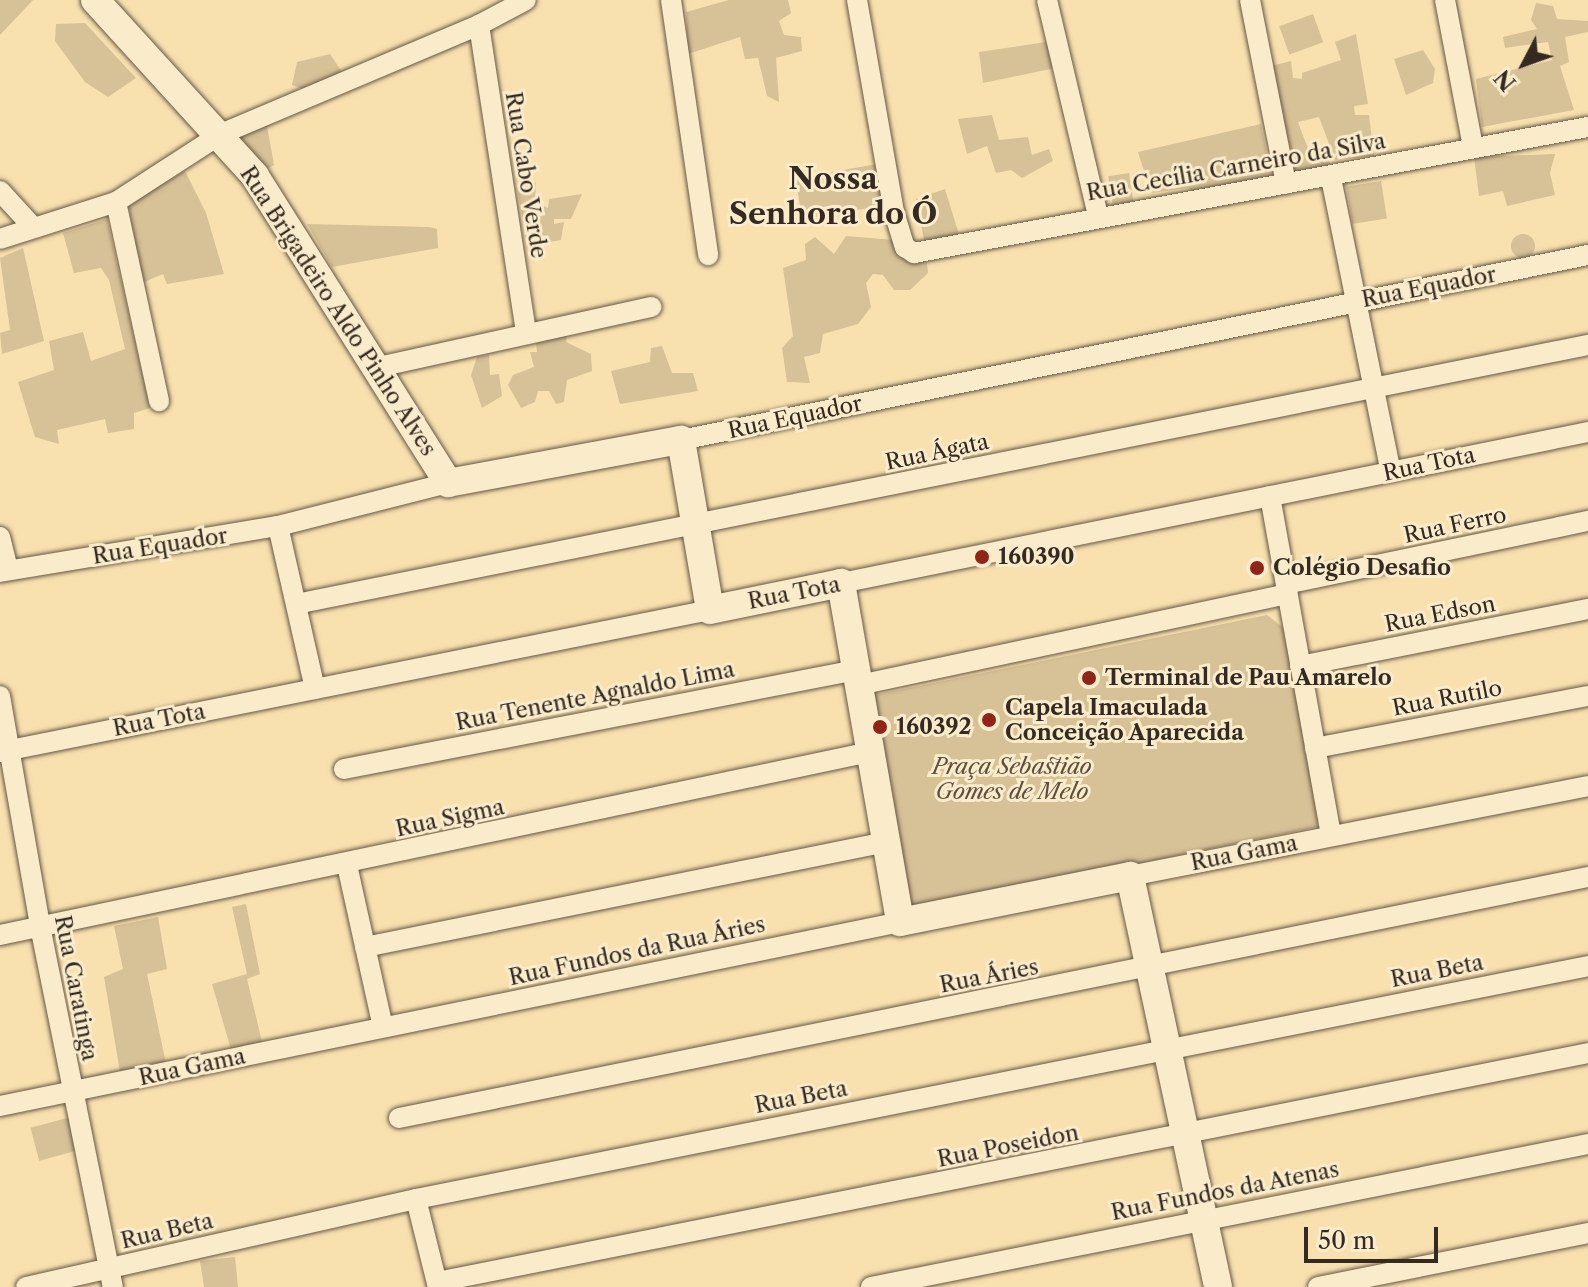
<!DOCTYPE html>
<meta charset="utf-8">
<style>
body{margin:0}
#map{position:relative;width:1588px;height:1287px;overflow:hidden;background:#f8e0af;font-family:"Libre Caslon Text",serif}
div>[style]{position:absolute}
.green>*{inset:0;background:#d7c197;transform-origin:0 0}
.round{border-radius:50%}
.roads{filter:drop-shadow(0 0 2px #655845) drop-shadow(0 0 2px #655845)}
.street>*{height:20px;margin:-10px;padding:0 10px;transform-origin:10px;border-radius:10px;background:#faebcb}
.secondary>*{height:28px;margin:-14px;padding:0 14px;transform-origin:14px;border-radius:14px;background:#faebcb}
.dots>*{width:22px;height:22px;translate:-50% -50%;box-sizing:border-box;border:4px solid #faebcb;border-radius:50%}
span{translate:-50% -50%;white-space:nowrap;text-align:center;line-height:1.15;-webkit-text-stroke:6px #faebcb;paint-order:stroke}
.street-label{font-size:22px;color:#342a22}
.poi-label{font-size:22px;color:#342a22;font-weight:700}
.left{translate:0 -50%;text-align:left}
.park-label{font-size:22px;color:#5d503f;font-style:italic}
.district-label{font-size:30px;color:#342a22;font-weight:700}
.north{position:absolute;left:1484px;top:24px;width:80px;height:80px;-webkit-text-stroke:6px #faebcb;paint-order:stroke;rotate:229deg;font-size:22px;font-weight:700;line-height:32px;text-align:center;color:#342a22}
.north::after{content:'';display:block;margin:auto;width:28px;height:36px;background:#342a22;clip-path:polygon(50% 0,100% 100%,50% 72%,0 100%)}
.scale{position:absolute;left:1304px;top:1227px;width:134px;height:36px;box-sizing:border-box;border:4px solid #342a22;border-top:0;padding-left:10px;font-size:24px;line-height:28px;white-space:nowrap;color:#342a22;-webkit-text-stroke:6px #faebcb;paint-order:stroke}
</style>
<div id="map">
<div class="green">
<div style="clip-path:polygon(0 0,33px 0,0 35px)"></div>
<div style="clip-path:polygon(729px 0,788px 0,791px 13px,779px 21px,784px 35px,801px 37px,802px 51px,776px 58px,779px 102px,767px 96px,758px 58px,745px 59px,740px 37px,688px 54px,686px 12px)"></div>
<div style="clip-path:polygon(1536px 3px,1553px 6px,1557px 19px,1588px 21px,1588px 32px,1565px 37px,1569px 62px,1560px 66px,1574px 110px,1482px 127px,1476px 79px,1552px 60px,1548px 42px,1505px 48px,1503px 37px,1537px 29px,1531px 20px)"></div>
<div style="left:1313px;top:14px;width:30px;height:36px;rotate:70deg"></div>
<div style="clip-path:polygon(85px 23px,136px 78px,108px 97px,85px 82px,55px 41px,56px 24px)"></div>
<div style="clip-path:polygon(1356px 34px,1368px 104px,1354px 106px,1355px 115px,1369px 115px,1374px 156px,1335px 160px,1319px 117px,1298px 122px,1308px 149px,1326px 148px,1330px 165px,1295px 173px,1271px 66px,1291px 61px,1293px 78px,1302px 79px,1302px 73px,1341px 60px,1335px 42px)"></div>
<div style="clip-path:polygon(1046px 42px,1055px 68px,983px 83px,979px 52px)"></div>
<div style="clip-path:polygon(1423px 50px,1435px 69px,1433px 83px,1406px 95px,1394px 59px)"></div>
<div style="clip-path:polygon(330px 54px,342px 72px,338px 80px,303px 89px,292px 85px,297px 62px)"></div>
<div style="clip-path:polygon(992px 115px,999px 140px,1028px 137px,1032px 155px,1049px 149px,1053px 161px,1022px 178px,1011px 170px,996px 173px,987px 146px,967px 154px,958px 119px)"></div>
<div style="clip-path:polygon(1261px 124px,1272px 180px,1194px 196px,1189px 188px,1151px 193px,1138px 152px)"></div>
<div style="clip-path:polygon(267px 126px,274px 165px,267px 169px,240px 137px)"></div>
<div style="clip-path:polygon(1555px 154px,1550px 173px,1555px 195px,1507px 206px,1503px 191px,1479px 196px,1474px 157px)"></div>
<div style="left:877px;top:164px;width:42px;height:83px;rotate:80deg"></div>
<div style="clip-path:polygon(185px 171px,206px 213px,224px 274px,167px 284px,163px 274px,142px 283px,128px 202px)"></div>
<div style="left:1129px;top:173px;width:31px;height:21px;rotate:81deg"></div>
<div style="left:1381px;top:181px;width:38px;height:35px;rotate:81deg"></div>
<div style="clip-path:polygon(536px 182px,535px 202px,548px 208px,549px 199px,582px 194px,571px 219px,554px 219px,554px 224px,564px 222px,561px 240px,527px 246px,517px 187px)"></div>
<div style="clip-path:polygon(945px 189px,961px 241px,925px 245px,916px 199px)"></div>
<div style="clip-path:polygon(107px 219px,150px 408px,134px 413px,134px 429px,108px 433px,105px 419px,57px 430px,59px 444px,35px 437px,18px 382px,54px 370px,49px 341px,83px 332px,91px 361px,125px 349px,109px 280px,101px 268px,74px 273px,63px 233px)"></div>
<div style="clip-path:polygon(307px 224px,429px 227px,437px 229px,438px 248px,332px 267px)"></div>
<div class="round" style="left:1511px;top:234px;width:24px;height:24px"></div>
<div style="clip-path:polygon(846px 236px,894px 240px,912px 259px,927px 263px,928px 273px,910px 290px,894px 290px,883px 275px,873px 274px,866px 283px,871px 307px,858px 324px,823px 334px,820px 353px,804px 357px,810px 383px,787px 382px,782px 348px,793px 336px,783px 268px,806px 260px,805px 244px,815px 237px,834px 254px)"></div>
<div style="clip-path:polygon(23px 248px,44px 341px,2px 354px,0 333px,10px 330px,0 258px)"></div>
<div style="clip-path:polygon(567px 335px,566px 342px,591px 354px,592px 371px,567px 380px,564px 402px,556px 404px,549px 391px,538px 391px,535px 402px,521px 408px,508px 385px,513px 375px,534px 367px,530px 352px,537px 352px,536px 343px)"></div>
<div style="clip-path:polygon(662px 346px,672px 373px,693px 373px,698px 391px,620px 404px,611px 371px,650px 362px,651px 348px)"></div>
<div style="clip-path:polygon(489px 355px,490px 375px,499px 374px,502px 396px,482px 408px,471px 375px,477px 357px)"></div>
<div style="clip-path:polygon(1267px 615px,1285px 629px,1320px 818px,1316px 827px,912px 910px,870px 696px)"></div>
<div style="clip-path:polygon(246px 904px,260px 974px,247px 979px,263px 1046px,232px 1053px,212px 984px,247px 974px,232px 907px)"></div>
<div style="clip-path:polygon(158px 917px,167px 969px,147px 974px,167px 1068px,121px 1078px,104px 977px,123px 969px,114px 926px)"></div>
<div style="left:71px;top:1117px;width:34px;height:42px;rotate:75deg"></div>
<div style="clip-path:polygon(235px 1257px,238px 1287px,204px 1287px,200px 1261px)"></div>
</div>
<div class="roads">
<div class="street">
<div style="left:671px;top:0;width:258px;rotate:81.7deg"></div>
<div style="left:857px;top:0;width:215px;rotate:80.1deg"></div>
<div style="left:894px;top:212px;width:37px;rotate:73deg"></div>
<div style="left:905px;top:247px;width:11px;rotate:34deg"></div>
<div style="left:914px;top:253px;width:686px;rotate:-10.59deg"></div>
<div style="left:1047px;top:0;width:222px;rotate:76.7deg"></div>
<div style="left:1250px;top:0;width:187px;rotate:78.9deg"></div>
<div style="left:1445px;top:0;width:150px;rotate:79.2deg"></div>
<div style="left:479px;top:25px;width:311px;rotate:81.3deg"></div>
<div style="left:1331px;top:178px;width:300px;rotate:78.5deg"></div>
<div style="left:0;top:191px;width:47px;rotate:47.6deg"></div>
<div style="left:116px;top:202px;width:204px;rotate:77.8deg"></div>
<div style="left:0;top:239px;width:122px;rotate:-17.7deg"></div>
<div style="left:116px;top:202px;width:125px;rotate:-32.9deg"></div>
<div style="left:221px;top:134px;width:280px;rotate:-22.9deg"></div>
<div style="left:479px;top:25px;width:53px;rotate:-28deg"></div>
<div style="left:378px;top:367px;width:280px;rotate:-12.4deg"></div>
<div style="left:681px;top:440px;width:926px;rotate:-11.53deg"></div>
<div style="left:1270px;top:496px;width:345px;rotate:79.8deg"></div>
<div style="left:278px;top:526px;width:167px;rotate:77.2deg"></div>
<div style="left:0;top:537px;width:34px;rotate:76deg"></div>
<div style="left:0;top:572px;width:282px;rotate:-9.4deg"></div>
<div style="left:278px;top:526px;width:175px;rotate:-14.2deg"></div>
<div style="left:841px;top:583px;width:762px;rotate:-11.43deg"></div>
<div style="left:1286px;top:584px;width:309px;rotate:-11.8deg"></div>
<div style="left:296px;top:604px;width:1318px;rotate:-11.34deg"></div>
<div style="left:1300px;top:666px;width:294px;rotate:-11.2deg"></div>
<div style="left:859px;top:685px;width:438px;rotate:-12deg"></div>
<div style="left:0;top:696px;width:233px;rotate:80.1deg"></div>
<div style="left:40px;top:926px;width:368px;rotate:78.6deg"></div>
<div style="left:1315px;top:748px;width:278px;rotate:-10.8deg"></div>
<div style="left:0;top:752px;width:724px;rotate:-11.31deg"></div>
<div style="left:344px;top:769px;width:521px;rotate:-10.94deg"></div>
<div style="left:347px;top:865px;width:166px;rotate:77.5deg"></div>
<div style="left:1130px;top:876px;width:467px;rotate:-11.1deg"></div>
<div style="left:0;top:935px;width:889px;rotate:-11.88deg"></div>
<div style="left:365px;top:947px;width:531px;rotate:-11.39deg"></div>
<div style="left:0;top:1106px;width:919px;rotate:-11.55deg"></div>
<div style="left:399px;top:1118px;width:1213px;rotate:-11.46deg"></div>
<div style="left:416px;top:1199px;width:91px;rotate:76deg"></div>
<div style="left:437px;top:1282px;width:1174px;rotate:-11.25deg"></div>
<div style="left:26px;top:1287px;width:400px;rotate:-12.7deg"></div>
<div style="left:416px;top:1199px;width:1195px;rotate:-11.24deg"></div>
<div style="left:871px;top:1287px;width:731px;rotate:-11.28deg"></div>
<div style="left:1318px;top:1287px;width:275px;rotate:-11.3deg"></div>
</div>
<div class="secondary">
<div style="left:95px;top:0;width:238px;rotate:47.7deg"></div>
<div style="left:255px;top:176px;width:363px;rotate:57.8deg"></div>
<div style="left:448px;top:483px;width:237px;rotate:-10.5deg"></div>
<div style="left:681px;top:440px;width:172px;rotate:80.3deg"></div>
<div style="left:710px;top:610px;width:134px;rotate:-11.6deg"></div>
<div style="left:841px;top:583px;width:344px;rotate:80.1deg"></div>
<div style="left:900px;top:922px;width:235px;rotate:-11.3deg"></div>
<div style="left:1130px;top:876px;width:420px;rotate:77.9deg"></div>
</div>
</div>
<div class="dots">
<div style="left:982px;top:557px;background:#8f2418"></div>
<div style="left:1257px;top:568px;background:#8f2418"></div>
<div style="left:1089px;top:678px;background:#8f2418"></div>
<div style="left:989px;top:720px;background:#8f2418"></div>
<div style="left:880px;top:727px;background:#8f2418"></div>
</div>
<div class="street-label">
<span style="left:1236px;top:167px;rotate:-10deg">Rua Cecília Carneiro da Silva</span>
<span style="left:526px;top:175px;rotate:81deg">Rua Cabo Verde</span>
<span style="left:1429px;top:287px;rotate:-11deg">Rua Equador</span>
<span style="left:338px;top:311px;rotate:57deg">Rua Brigadeiro Aldo Pinho Alves</span>
<span style="left:795px;top:417px;rotate:-12deg">Rua Equador</span>
<span style="left:937px;top:452px;rotate:-12deg">Rua Ágata</span>
<span style="left:1429px;top:464px;rotate:-12deg">Rua Tota</span>
<span style="left:1455px;top:525px;rotate:-12deg">Rua Ferro</span>
<span style="left:160px;top:546px;rotate:-9deg">Rua Equador</span>
<span style="left:794px;top:593px;rotate:-11deg">Rua Tota</span>
<span style="left:1440px;top:614px;rotate:-11deg">Rua Edson</span>
<span style="left:595px;top:696px;rotate:-11deg">Rua Tenente Agnaldo Lima</span>
<span style="left:1447px;top:698px;rotate:-11deg">Rua Rutilo</span>
<span style="left:159px;top:720px;rotate:-11deg">Rua Tota</span>
<span style="left:450px;top:818px;rotate:-12deg">Rua Sigma</span>
<span style="left:1244px;top:853px;rotate:-11deg">Rua Gama</span>
<span style="left:637px;top:951px;rotate:-12deg">Rua Fundos da Rua Áries</span>
<span style="left:1437px;top:971px;rotate:-11deg">Rua Beta</span>
<span style="left:989px;top:976px;rotate:-11deg">Rua Áries</span>
<span style="left:76px;top:988px;rotate:79deg">Rua Caratinga</span>
<span style="left:192px;top:1067px;rotate:-12deg">Rua Gama</span>
<span style="left:801px;top:1097px;rotate:-11deg">Rua Beta</span>
<span style="left:1008px;top:1146px;rotate:-11deg">Rua Poseidon</span>
<span style="left:1225px;top:1191px;rotate:-11deg">Rua Fundos da Atenas</span>
<span style="left:167px;top:1231px;rotate:-13deg">Rua Beta</span>
</div>
<div class="poi-label">
<span class="left" style="left:998px;top:557px">160390</span>
<span class="left" style="left:1273px;top:568px">Colégio Desafio</span>
<span class="left" style="left:1105px;top:678px">Terminal de Pau Amarelo</span>
<span class="left" style="left:1005px;top:720px">Capela Imaculada<br>Conceição Aparecida</span>
<span class="left" style="left:896px;top:727px">160392</span>
</div>
<div class="park-label">
<span style="left:1012px;top:779px">Praça Sebastião<br>Gomes de Melo</span>
</div>
<div class="district-label">
<span style="left:833px;top:196px">Nossa<br>Senhora do Ó</span>
</div>
<div class="north">N</div>
<div class="scale">50 m</div>
</div>
